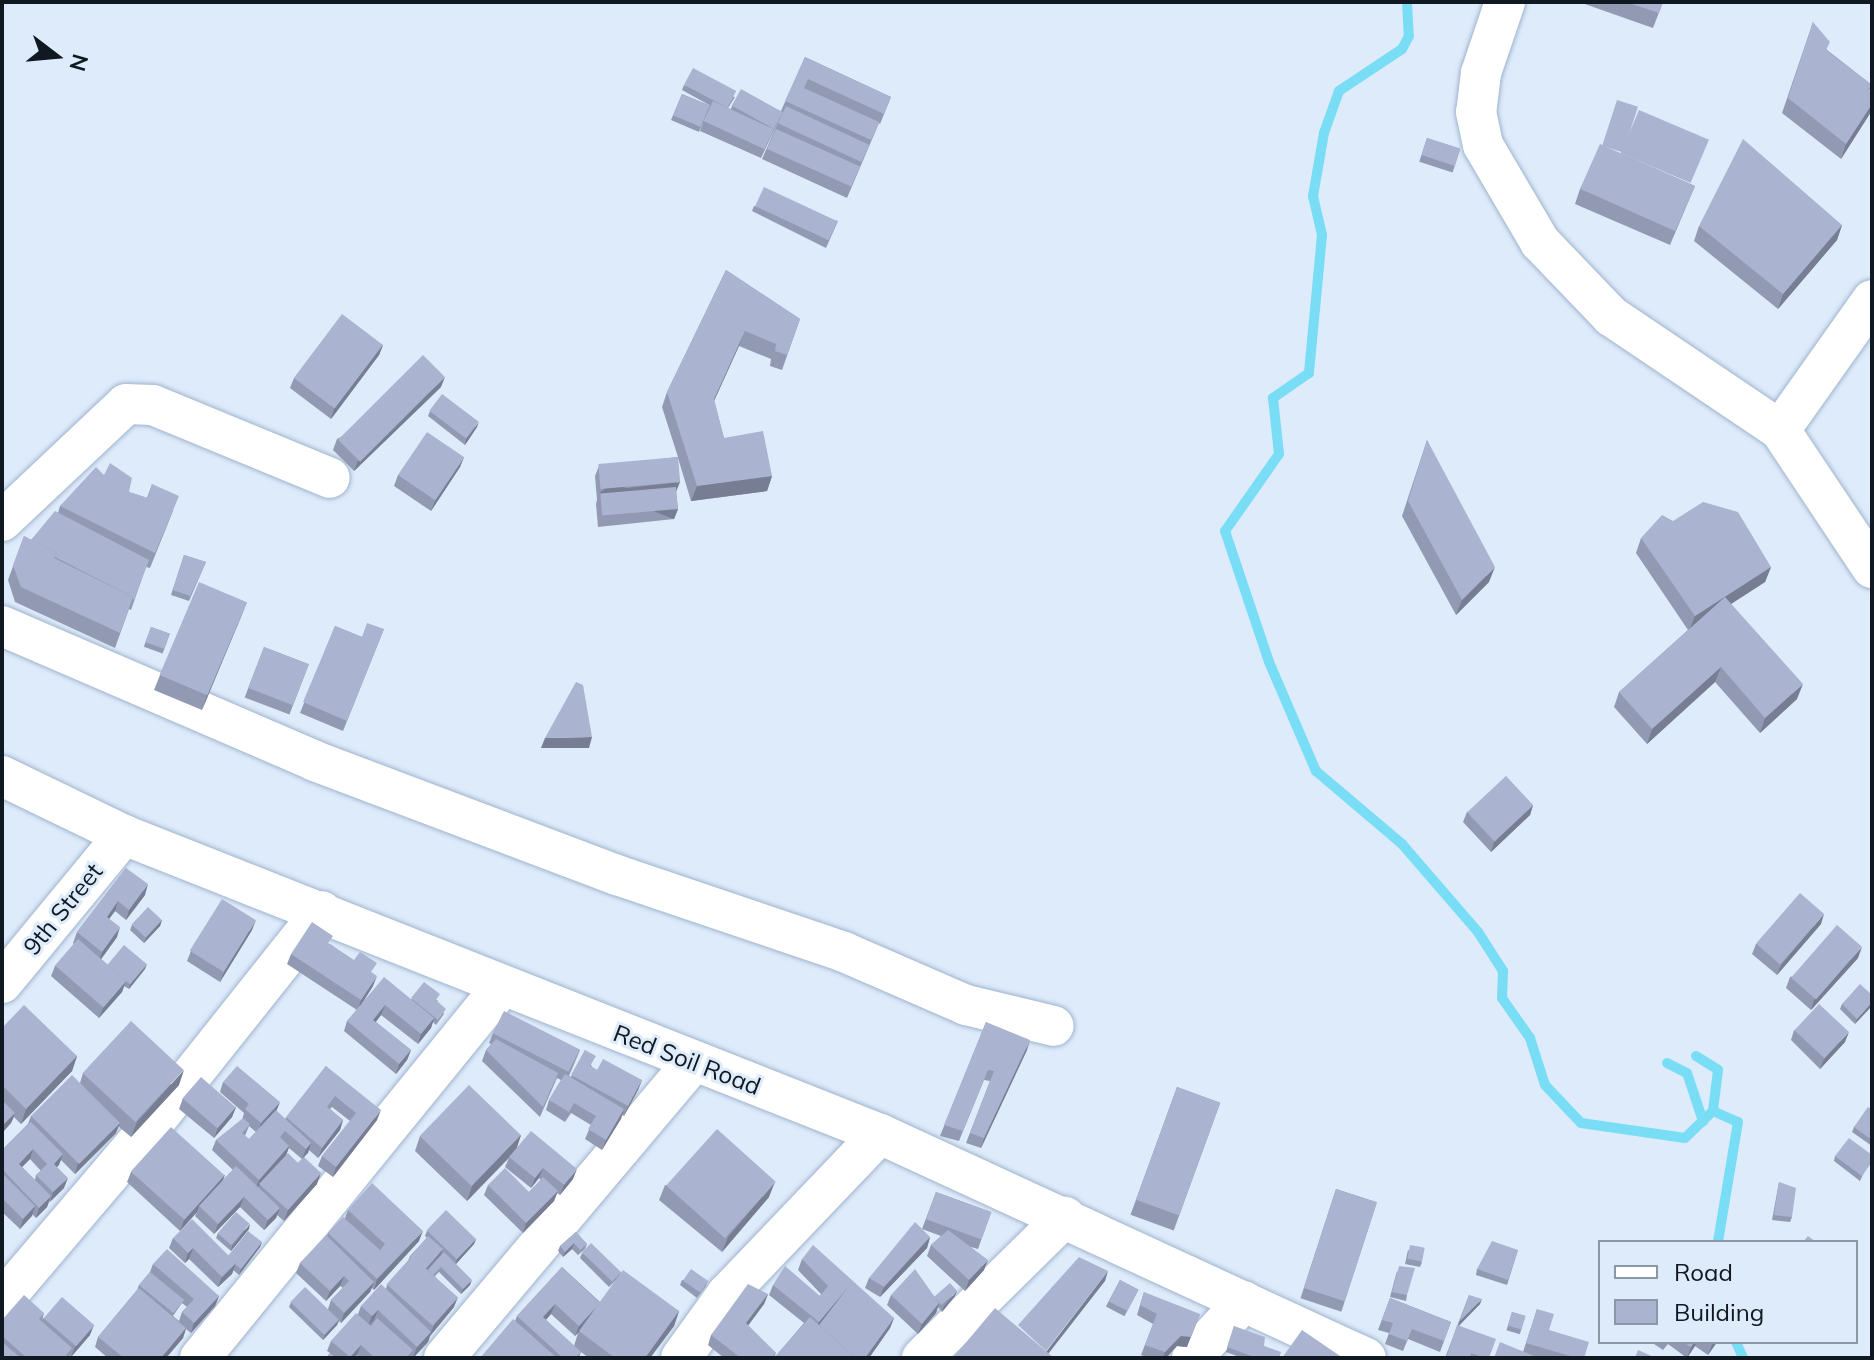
<!DOCTYPE html>
<style>
body{margin:0}
#map{position:relative;width:1874px;height:1360px;overflow:hidden;background:#deebfb;font-family:Mulish,sans-serif}
div>[style]{position:absolute}
.stream>*{height:10px;margin:-5px;padding:0 5px;transform-origin:5px;border-radius:5px;background:#7addf6}
.roads{filter:drop-shadow(0 0 2px #9fb4cd) drop-shadow(0 0 2px #9fb4cd)}
.minor>*{height:40px;margin:-20px;padding:0 20px;transform-origin:20px;border-radius:20px;background:#fff}
.wall>*{inset:0;background:#929ab3;transform-origin:0 0}
.shaded-wall>*{inset:0;background:#777d92;transform-origin:0 0}
.building>*{inset:0;background:#aab3d0;transform-origin:0 0}
span{translate:-50% -50%;white-space:nowrap;text-align:center;line-height:1.15;-webkit-text-stroke:6px #deebfb;paint-order:stroke}
.street-label{font-size:24px;color:#101821}
.frame{position:absolute;inset:0;border:4px solid #101821;pointer-events:none}
.legend{position:absolute;left:1598px;top:1240px;width:260px;height:104px;box-sizing:border-box;background:#deebfb;border:2px solid #8c97a4;margin:0;padding:10px 14px;list-style:none;font-size:24px;color:#101821}
.legend li{display:flex;align-items:center;gap:16px;height:40px}
.legend b{width:40px;border:2px solid #8c97a4}
.north{position:absolute;left:16px;top:16px;width:80px;height:80px;-webkit-text-stroke:6px #deebfb;paint-order:stroke;rotate:106deg;font-size:22px;font-weight:700;line-height:32px;text-align:center;color:#101821}
.north::after{content:'';display:block;margin:auto;width:28px;height:36px;background:#101821;clip-path:polygon(50% 0,100% 100%,50% 72%,0 100%)}
</style>
<div id="map">
<div class="stream">
<div style="left:1407px;top:2px;width:34px;rotate:87deg"></div>
<div style="left:1409px;top:36px;width:15px;rotate:118deg"></div>
<div style="left:1402px;top:49px;width:76px;rotate:146.3deg"></div>
<div style="left:1339px;top:91px;width:45px;rotate:109.7deg"></div>
<div style="left:1324px;top:133px;width:64px;rotate:99.9deg"></div>
<div style="left:1313px;top:196px;width:40px;rotate:77deg"></div>
<div style="left:1322px;top:235px;width:139px;rotate:95.4deg"></div>
<div style="left:1309px;top:373px;width:44px;rotate:145.2deg"></div>
<div style="left:1273px;top:398px;width:56px;rotate:83.9deg"></div>
<div style="left:1279px;top:454px;width:94px;rotate:125deg"></div>
<div style="left:1225px;top:531px;width:138px;rotate:71.4deg"></div>
<div style="left:1269px;top:662px;width:119px;rotate:66.7deg"></div>
<div style="left:1316px;top:771px;width:113px;rotate:40.3deg"></div>
<div style="left:1402px;top:844px;width:116px;rotate:49.2deg"></div>
<div style="left:1478px;top:932px;width:46px;rotate:57.3deg"></div>
<div style="left:1503px;top:971px;width:27px;rotate:92deg"></div>
<div style="left:1502px;top:998px;width:49px;rotate:55deg"></div>
<div style="left:1530px;top:1038px;width:49px;rotate:72.3deg"></div>
<div style="left:1545px;top:1085px;width:52px;rotate:46.5deg"></div>
<div style="left:1581px;top:1123px;width:105px;rotate:8.2deg"></div>
<div style="left:1685px;top:1138px;width:39px;rotate:-44deg"></div>
<div style="left:1713px;top:1111px;width:27px;rotate:24deg"></div>
<div style="left:1738px;top:1122px;width:122px;rotate:99.5deg"></div>
<div style="left:1696px;top:1056px;width:26px;rotate:32deg"></div>
<div style="left:1718px;top:1070px;width:41px;rotate:97deg"></div>
<div style="left:1667px;top:1063px;width:22px;rotate:27deg"></div>
<div style="left:1687px;top:1073px;width:51px;rotate:71.6deg"></div>
<div style="left:1736px;top:1342px;width:17px;rotate:66deg"></div>
</div>
<div class="roads">
<div class="minor">
<div style="left:1505px;top:2px;width:75px;rotate:108.7deg"></div>
<div style="left:1481px;top:73px;width:39px;rotate:97deg"></div>
<div style="left:1476px;top:112px;width:34px;rotate:78deg"></div>
<div style="left:1483px;top:145px;width:113px;rotate:59.6deg"></div>
<div style="left:1540px;top:242px;width:103px;rotate:46.2deg"></div>
<div style="left:1611px;top:316px;width:204px;rotate:34deg"></div>
<div style="left:1780px;top:430px;width:166px;rotate:56.3deg"></div>
<div style="left:1780px;top:430px;width:159px;rotate:-54.7deg"></div>
<div style="left:2px;top:521px;width:170px;rotate:-43.3deg"></div>
<div style="left:126px;top:404px;width:27px;rotate:2deg"></div>
<div style="left:153px;top:405px;width:191px;rotate:22.4deg"></div>
<div style="left:2px;top:626px;width:341px;rotate:23.3deg"></div>
<div style="left:315px;top:761px;width:323px;rotate:20.7deg"></div>
<div style="left:617px;top:875px;width:240px;rotate:18.7deg"></div>
<div style="left:844px;top:952px;width:133px;rotate:23.5deg"></div>
<div style="left:966px;top:1005px;width:90px;rotate:13.4deg"></div>
<div style="left:2px;top:776px;width:136px;rotate:25.8deg"></div>
<div style="left:124px;top:835px;width:813px;rotate:21.58deg"></div>
<div style="left:880px;top:1134px;width:535px;rotate:24.75deg"></div>
<div style="left:2px;top:983px;width:192px;rotate:-50.5deg"></div>
<div style="left:2px;top:1301px;width:236px;rotate:-49.6deg"></div>
<div style="left:155px;top:1121px;width:268px;rotate:-51.5deg"></div>
<div style="left:200px;top:1358px;width:478px;rotate:-50.9deg"></div>
<div style="left:444px;top:1358px;width:385px;rotate:-49.9deg"></div>
<div style="left:681px;top:1358px;width:79px;rotate:-54.3deg"></div>
<div style="left:727px;top:1294px;width:221px;rotate:-46.3deg"></div>
<div style="left:922px;top:1358px;width:201px;rotate:-44.6deg"></div>
<div style="left:1192px;top:1358px;width:77px;rotate:-47.6deg"></div>
</div>
</div>
<div class="wall">
<div style="clip-path:polygon(1579px 2px,1663px 2px,1653px 28px)"></div>
<div style="clip-path:polygon(1813px 22px,1827px 50px,1872px 85px,1869px 91px,1871px 93px,1872px 91px,1872px 110px,1841px 159px,1782px 113px)"></div>
<div style="clip-path:polygon(805px 57px,891px 97px,880px 124px,879px 123px,847px 198px,762px 159px,779px 120px,761px 158px,700px 131px,703px 123px,699px 132px,671px 120px,682px 94px,711px 106px,682px 90px,684px 85px,735px 97px,728px 108px,731px 109px,732px 106px,781px 111px)"></div>
<div style="left:1427px;top:138px;width:35px;height:25px;rotate:18deg"></div>
<div style="clip-path:polygon(1620px 153px,1695px 186px,1670px 245px,1575px 204px,1580px 189px)"></div>
<div style="clip-path:polygon(754px 206px,838px 221px,826px 248px,752px 211px)"></div>
<div style="clip-path:polygon(1842px 225px,1837px 240px,1778px 309px,1694px 241px,1699px 226px)"></div>
<div style="clip-path:polygon(726px 270px,800px 319px,782px 370px,770px 366px,771px 359px,739px 346px,714px 401px,724px 438px,772px 476px,767px 491px,691px 501px,678px 458px,676px 492px,678px 509px,674px 519px,598px 527px,596px 504px,597px 500px,595px 476px,599px 466px,678px 457px,662px 407px,667px 392px)"></div>
<div style="clip-path:polygon(383px 345px,379px 355px,331px 419px,290px 388px,294px 378px)"></div>
<div style="clip-path:polygon(441px 387px,354px 471px,333px 450px,337px 439px)"></div>
<div style="clip-path:polygon(430px 411px,477px 427px,465px 445px,428px 416px)"></div>
<div style="clip-path:polygon(1427px 440px,1489px 582px,1456px 615px,1402px 516px)"></div>
<div style="clip-path:polygon(464px 457px,460px 467px,431px 511px,394px 486px,398px 475px)"></div>
<div style="clip-path:polygon(104px 475px,129px 492px,147px 498px,152px 484px,173px 511px,150px 568px,146px 567px,131px 610px,129px 609px,115px 648px,15px 602px,8px 580px,24px 536px,31px 540px,58px 513px,60px 506px)"></div>
<div style="clip-path:polygon(1641px 538px,1771px 567px,1765px 582px,1731px 604px,1797px 699px,1760px 733px,1715px 682px,1647px 744px,1614px 707px,1619px 692px,1688px 630px,1636px 553px)"></div>
<div style="clip-path:polygon(184px 555px,206px 562px,189px 601px,171px 595px)"></div>
<div style="clip-path:polygon(247px 602px,202px 710px,154px 690px,160px 675px)"></div>
<div style="clip-path:polygon(335px 626px,362px 637px,384px 629px,343px 731px,300px 713px)"></div>
<div style="left:151px;top:627px;width:20px;height:21px;rotate:20deg"></div>
<div style="left:264px;top:647px;width:48px;height:54px;rotate:21deg"></div>
<div style="clip-path:polygon(1533px 805px,1530px 815px,1491px 852px,1463px 822px,1467px 812px)"></div>
<div style="clip-path:polygon(126px 868px,145px 895px,126px 920px,115px 911px,109px 919px,117px 937px,101px 959px,108px 965px,145px 969px,129px 989px,124px 986px,122px 992px,99px 1018px,51px 976px,55px 966px,74px 944px,73px 943px,77px 932px)"></div>
<div style="clip-path:polygon(162px 920px,160px 926px,144px 943px,130px 930px,132px 925px)"></div>
<div style="clip-path:polygon(1821px 924px,1777px 975px,1752px 954px,1756px 944px)"></div>
<div style="clip-path:polygon(252px 930px,220px 982px,187px 961px,191px 951px)"></div>
<div style="clip-path:polygon(330px 944px,373px 974px,373px 986px,362px 1003px,410px 999px,438px 1000px,437px 1001px,444px 1014px,436px 1025px,433px 1022px,431px 1028px,418px 1044px,381px 1015px,376px 1022px,411px 1050px,407px 1060px,396px 1074px,344px 1031px,347px 1021px,357px 1010px,287px 964px,291px 954px)"></div>
<div style="clip-path:polygon(1858px 958px,1811px 1010px,1786px 988px,1790px 977px)"></div>
<div style="clip-path:polygon(1872px 995px,1855px 1024px,1840px 1009px,1842px 1004px)"></div>
<div style="clip-path:polygon(986px 1022px,1027px 1050px,981px 1148px,966px 1143px,990px 1081px,984px 1080px,959px 1141px,940px 1136px)"></div>
<div style="clip-path:polygon(2px 1028px,77px 1056px,72px 1071px,21px 1124px,14px 1117px,11px 1123px,2px 1133px)"></div>
<div style="clip-path:polygon(1794px 1030px,1845px 1042px,1820px 1069px,1791px 1040px)"></div>
<div style="clip-path:polygon(493px 1033px,580px 1050px,569px 1076px,571px 1077px,585px 1050px,592px 1067px,597px 1070px,642px 1080px,638px 1090px,624px 1116px,622px 1115px,602px 1150px,585px 1139px,591px 1125px,571px 1113px,565px 1122px,546px 1110px,549px 1100px,561px 1080px,557px 1078px,540px 1117px,482px 1061px,486px 1050px,491px 1044px,489px 1043px)"></div>
<div style="clip-path:polygon(evenodd,326px 1066px,377px 1120px,333px 1177px,318px 1166px,322px 1156px,350px 1121px,332px 1107px,330px 1109px,343px 1120px,340px 1130px,318px 1158px,309px 1150px,304px 1157px,317px 1184px,284px 1221px,277px 1215px,276px 1218px,264px 1230px,240px 1207px,214px 1234px,195px 1216px,197px 1212px,180px 1231px,127px 1182px,131px 1172px,225px 1175px,222px 1181px,233px 1170px,212px 1150px,216px 1140px,242px 1120px,244px 1113px,220px 1092px,223px 1082px,276px 1111px,285px 1119px,326px 1066px,249px 1126px,256px 1132px,249px 1139px,245px 1136px,249px 1126px,326px 1066px,289px 1148px,302px 1159px,298px 1163px,286px 1155px,289px 1148px)"></div>
<div style="clip-path:polygon(evenodd,83px 1073px,179px 1085px,131px 1137px,118px 1126px,116px 1133px,75px 1174px,61px 1160px,57px 1167px,64px 1188px,49px 1202px,47px 1207px,36px 1218px,32px 1214px,20px 1229px,2px 1212px,2px 1150px,28px 1124px,31px 1116px,80px 1083px,83px 1073px,30px 1159px,41px 1171px,36px 1175px,35px 1180px,22px 1167px,30px 1159px)"></div>
<div style="left:1177px;top:1087px;width:46px;height:136px;rotate:20deg"></div>
<div style="clip-path:polygon(183px 1098px,236px 1107px,232px 1117px,214px 1138px,179px 1109px)"></div>
<div style="clip-path:polygon(1872px 1110px,1872px 1146px,1852px 1132px,1854px 1127px)"></div>
<div style="clip-path:polygon(521px 1135px,517px 1147px,573px 1179px,560px 1195px,557px 1193px,554px 1201px,523px 1233px,484px 1195px,488px 1185px,529px 1192px,541px 1180px,539px 1178px,531px 1188px,505px 1167px,509px 1158px,467px 1201px,415px 1151px,420px 1136px)"></div>
<div style="clip-path:polygon(1872px 1155px,1860px 1181px,1834px 1161px,1835px 1156px)"></div>
<div style="clip-path:polygon(1779px 1182px,1792px 1217px,1790px 1222px,1772px 1220px)"></div>
<div style="clip-path:polygon(665px 1185px,769px 1197px,722px 1252px,659px 1200px)"></div>
<div style="left:1336px;top:1189px;width:43px;height:115px;rotate:18deg"></div>
<div style="clip-path:polygon(936px 1192px,991px 1212px,978px 1249px,971px 1247px,984px 1270px,965px 1291px,927px 1256px,931px 1245px,941px 1236px,922px 1229px)"></div>
<div style="clip-path:polygon(348px 1210px,419px 1241px,374px 1290px,372px 1288px,370px 1292px,341px 1323px,339px 1321px,337px 1325px,323px 1340px,289px 1307px,291px 1302px,328px 1309px,331px 1300px,343px 1288px,340px 1286px,326px 1301px,296px 1273px,300px 1263px,327px 1236px,328px 1233px,345px 1218px)"></div>
<div style="clip-path:polygon(249px 1229px,231px 1251px,216px 1238px,218px 1233px)"></div>
<div style="clip-path:polygon(427px 1231px,476px 1239px,474px 1244px,456px 1264px,470px 1285px,461px 1294px,439px 1272px,435px 1276px,454px 1307px,430px 1336px,428px 1342px,413px 1358px,411px 1356px,411px 1358px,360px 1358px,357px 1355px,354px 1358px,326px 1358px,330px 1353px,327px 1351px,331px 1341px,358px 1314px,361px 1306px,386px 1289px,387px 1285px,408px 1261px,410px 1256px,427px 1238px,425px 1236px)"></div>
<div style="clip-path:polygon(576px 1232px,587px 1244px,585px 1249px,578px 1255px,572px 1249px,563px 1257px,558px 1251px,560px 1246px)"></div>
<div style="clip-path:polygon(930px 1237px,927px 1248px,880px 1297px,865px 1288px,869px 1278px)"></div>
<div style="clip-path:polygon(173px 1238px,228px 1256px,262px 1242px,260px 1247px,239px 1275px,233px 1270px,232px 1274px,218px 1287px,189px 1259px,185px 1263px,169px 1248px)"></div>
<div style="clip-path:polygon(1408px 1250px,1422px 1262px,1420px 1267px,1405px 1264px)"></div>
<div style="clip-path:polygon(1518px 1250px,1507px 1285px,1476px 1275px,1477px 1269px)"></div>
<div style="clip-path:polygon(evenodd,582px 1253px,621px 1272px,620px 1275px,679px 1311px,674px 1326px,650px 1358px,589px 1358px,577px 1349px,581px 1352px,579px 1358px,480px 1358px,515px 1321px,517px 1316px,562px 1267px,600px 1302px,617px 1279px,609px 1287px,580px 1258px,582px 1253px,551px 1314px,575px 1336px,578px 1333px,574px 1346px,546px 1320px,551px 1314px)"></div>
<div style="clip-path:polygon(802px 1259px,894px 1318px,890px 1328px,869px 1358px,774px 1358px,804px 1323px,769px 1295px,773px 1285px,820px 1296px,821px 1294px,798px 1270px)"></div>
<div style="clip-path:polygon(evenodd,153px 1264px,219px 1296px,215px 1306px,191px 1333px,186px 1329px,183px 1338px,166px 1358px,108px 1358px,95px 1347px,98px 1337px,137px 1290px,139px 1285px,150px 1272px,153px 1264px,182px 1303px,187px 1307px,182px 1312px,179px 1321px,173px 1316px,182px 1303px)"></div>
<div style="clip-path:polygon(1397px 1271px,1407px 1295px,1406px 1301px,1390px 1297px)"></div>
<div style="clip-path:polygon(682px 1280px,708px 1281px,706px 1286px,697px 1298px,680px 1285px)"></div>
<div style="left:1120px;top:1280px;width:21px;height:30px;rotate:28deg"></div>
<div style="clip-path:polygon(1144px 1292px,1187px 1347px,1177px 1346px,1166px 1358px,1150px 1358px,1141px 1355px,1153px 1324px,1137px 1315px)"></div>
<div style="clip-path:polygon(768px 1294px,764px 1304px,748px 1326px,776px 1353px,774px 1358px,724px 1358px,708px 1345px,711px 1335px)"></div>
<div style="clip-path:polygon(891px 1295px,936px 1298px,955px 1296px,942px 1312px,938px 1307px,936px 1313px,918px 1334px,887px 1305px)"></div>
<div style="clip-path:polygon(1469px 1295px,1480px 1304px,1459px 1326px,1489px 1358px,1445px 1358px)"></div>
<div style="clip-path:polygon(1390px 1298px,1451px 1322px,1440px 1352px,1408px 1339px,1403px 1351px,1385px 1344px,1389px 1333px,1378px 1330px)"></div>
<div style="clip-path:polygon(1537px 1309px,1549px 1330px,1584px 1358px,1494px 1358px,1523px 1352px)"></div>
<div style="left:1512px;top:1312px;width:14px;height:19px;rotate:17deg"></div>
<div style="clip-path:polygon(44px 1313px,42px 1321px,43px 1318px,90px 1335px,71px 1357px,70px 1355px,69px 1358px,2px 1358px,2px 1320px)"></div>
<div style="clip-path:polygon(1234px 1326px,1264px 1346px,1279px 1358px,1242px 1358px,1226px 1352px)"></div>
<div style="clip-path:polygon(1651px 1342px,1717px 1342px,1708px 1355px,1695px 1346px,1687px 1358px,1668px 1344px,1663px 1350px)"></div>
</div>
<div class="shaded-wall">
<div style="clip-path:polygon(1872px 104px,1871px 112px,1841px 159px,1846px 144px)"></div>
<div style="clip-path:polygon(1842px 225px,1837px 240px,1778px 309px,1783px 294px)"></div>
<div style="clip-path:polygon(745px 331px,739px 346px,708px 414px,714px 399px)"></div>
<div style="clip-path:polygon(383px 345px,379px 355px,331px 419px,334px 409px)"></div>
<div style="clip-path:polygon(445px 377px,441px 387px,354px 471px,358px 461px)"></div>
<div style="clip-path:polygon(479px 422px,477px 427px,465px 445px,466px 439px)"></div>
<div style="clip-path:polygon(464px 457px,460px 467px,431px 511px,435px 501px)"></div>
<div style="clip-path:polygon(772px 476px,767px 491px,691px 501px,697px 486px)"></div>
<div style="clip-path:polygon(680px 482px,676px 492px,600px 495px,601px 491px)"></div>
<div style="left:678px;top:509px;width:11px;height:76px;rotate:112deg"></div>
<div style="clip-path:polygon(1495px 567px,1489px 582px,1456px 615px,1462px 600px)"></div>
<div style="clip-path:polygon(1771px 567px,1765px 582px,1689px 631px,1695px 616px)"></div>
<div style="clip-path:polygon(247px 602px,241px 617px,202px 710px,207px 695px)"></div>
<div style="clip-path:polygon(1721px 667px,1715px 682px,1647px 744px,1652px 729px)"></div>
<div style="clip-path:polygon(1803px 684px,1797px 699px,1760px 733px,1765px 718px)"></div>
<div style="clip-path:polygon(592px 737px,589px 748px,541px 748px,545px 738px)"></div>
<div style="clip-path:polygon(1533px 805px,1530px 815px,1491px 852px,1494px 842px)"></div>
<div style="clip-path:polygon(148px 884px,145px 895px,126px 920px,129px 910px)"></div>
<div style="clip-path:polygon(118px 901px,115px 911px,103px 927px,107px 917px)"></div>
<div style="clip-path:polygon(1824px 914px,1821px 924px,1777px 975px,1781px 965px)"></div>
<div style="clip-path:polygon(162px 920px,160px 926px,144px 943px,146px 938px)"></div>
<div style="clip-path:polygon(256px 920px,252px 930px,220px 982px,224px 972px)"></div>
<div style="clip-path:polygon(120px 927px,117px 937px,99px 962px,102px 952px)"></div>
<div style="clip-path:polygon(1862px 947px,1858px 958px,1811px 1010px,1814px 1000px)"></div>
<div style="clip-path:polygon(147px 964px,145px 969px,129px 989px,130px 984px)"></div>
<div style="clip-path:polygon(377px 976px,373px 986px,358px 1010px,361px 1000px)"></div>
<div style="clip-path:polygon(126px 981px,122px 992px,99px 1018px,103px 1008px)"></div>
<div style="clip-path:polygon(1872px 1002px,1872px 1006px,1855px 1024px,1857px 1019px)"></div>
<div style="clip-path:polygon(385px 1005px,381px 1015px,369px 1030px,373px 1020px)"></div>
<div style="clip-path:polygon(434px 1018px,431px 1028px,418px 1044px,421px 1034px)"></div>
<div style="clip-path:polygon(1849px 1032px,1845px 1042px,1820px 1069px,1824px 1059px)"></div>
<div style="clip-path:polygon(1030px 1040px,1027px 1050px,981px 1148px,984px 1138px)"></div>
<div style="clip-path:polygon(411px 1050px,407px 1060px,396px 1074px,399px 1064px)"></div>
<div style="clip-path:polygon(77px 1056px,72px 1071px,21px 1124px,26px 1109px)"></div>
<div style="clip-path:polygon(184px 1070px,179px 1085px,131px 1137px,137px 1122px)"></div>
<div style="clip-path:polygon(642px 1080px,638px 1090px,624px 1116px,628px 1106px)"></div>
<div style="clip-path:polygon(280px 1102px,276px 1112px,258px 1133px,261px 1123px)"></div>
<div style="clip-path:polygon(236px 1107px,232px 1117px,214px 1138px,218px 1128px)"></div>
<div style="clip-path:polygon(624px 1109px,621px 1119px,602px 1150px,606px 1140px)"></div>
<div style="clip-path:polygon(381px 1110px,377px 1120px,333px 1177px,336px 1167px)"></div>
<div style="clip-path:polygon(15px 1113px,11px 1123px,2px 1133px,2px 1126px)"></div>
<div style="clip-path:polygon(343px 1120px,340px 1130px,318px 1158px,322px 1148px)"></div>
<div style="clip-path:polygon(120px 1123px,116px 1133px,75px 1174px,78px 1163px)"></div>
<div style="clip-path:polygon(521px 1135px,516px 1150px,467px 1201px,472px 1186px)"></div>
<div style="clip-path:polygon(311px 1143px,308px 1153px,302px 1159px,306px 1149px)"></div>
<div style="clip-path:polygon(289px 1146px,286px 1156px,255px 1190px,259px 1180px)"></div>
<div style="clip-path:polygon(33px 1149px,30px 1159px,15px 1174px,19px 1164px)"></div>
<div style="clip-path:polygon(63px 1154px,59px 1165px,50px 1174px,54px 1164px)"></div>
<div style="clip-path:polygon(543px 1168px,539px 1178px,531px 1188px,535px 1178px)"></div>
<div style="clip-path:polygon(577px 1169px,573px 1179px,560px 1195px,564px 1185px)"></div>
<div style="clip-path:polygon(321px 1173px,317px 1184px,284px 1221px,288px 1210px)"></div>
<div style="clip-path:polygon(225px 1175px,221px 1185px,199px 1206px,197px 1212px,180px 1231px,184px 1220px)"></div>
<div style="clip-path:polygon(68px 1178px,64px 1188px,50px 1202px,53px 1192px)"></div>
<div style="clip-path:polygon(775px 1182px,769px 1197px,722px 1252px,728px 1237px)"></div>
<div style="clip-path:polygon(558px 1191px,554px 1201px,523px 1233px,526px 1223px)"></div>
<div style="clip-path:polygon(51px 1196px,47px 1207px,36px 1218px,39px 1208px)"></div>
<div style="clip-path:polygon(244px 1197px,240px 1207px,214px 1234px,218px 1224px)"></div>
<div style="clip-path:polygon(35px 1206px,32px 1216px,20px 1229px,23px 1219px)"></div>
<div style="clip-path:polygon(280px 1208px,276px 1218px,264px 1230px,268px 1220px)"></div>
<div style="clip-path:polygon(250px 1224px,249px 1229px,231px 1251px,232px 1246px)"></div>
<div style="clip-path:polygon(423px 1231px,419px 1241px,374px 1290px,377px 1279px)"></div>
<div style="clip-path:polygon(930px 1237px,927px 1248px,880px 1297px,884px 1287px)"></div>
<div style="clip-path:polygon(476px 1239px,474px 1244px,455px 1265px,457px 1259px)"></div>
<div style="clip-path:polygon(262px 1242px,260px 1247px,239px 1275px,241px 1269px)"></div>
<div style="clip-path:polygon(574px 1243px,572px 1249px,563px 1257px,565px 1252px)"></div>
<div style="clip-path:polygon(193px 1248px,189px 1259px,185px 1263px,188px 1253px)"></div>
<div style="clip-path:polygon(443px 1249px,441px 1254px,423px 1274px,424px 1269px)"></div>
<div style="clip-path:polygon(988px 1260px,984px 1270px,965px 1291px,969px 1280px)"></div>
<div style="clip-path:polygon(236px 1263px,232px 1274px,218px 1287px,222px 1277px)"></div>
<div style="clip-path:polygon(1108px 1271px,1105px 1281px,1045px 1358px,1046px 1352px)"></div>
<div style="clip-path:polygon(344px 1276px,340px 1286px,326px 1301px,330px 1291px)"></div>
<div style="clip-path:polygon(472px 1280px,470px 1285px,461px 1294px,463px 1289px)"></div>
<div style="clip-path:polygon(374px 1282px,370px 1292px,341px 1323px,344px 1313px)"></div>
<div style="clip-path:polygon(849px 1286px,815px 1332px,819px 1322px)"></div>
<div style="clip-path:polygon(957px 1291px,955px 1296px,942px 1312px,944px 1306px)"></div>
<div style="clip-path:polygon(768px 1294px,764px 1304px,742px 1333px,746px 1323px)"></div>
<div style="clip-path:polygon(219px 1296px,215px 1306px,191px 1333px,194px 1323px)"></div>
<div style="clip-path:polygon(458px 1297px,454px 1307px,430px 1336px,428px 1342px,413px 1358px,417px 1347px,431px 1332px,434px 1325px)"></div>
<div style="clip-path:polygon(1482px 1299px,1480px 1304px,1458px 1326px,1460px 1321px)"></div>
<div style="clip-path:polygon(600px 1303px,596px 1313px,575px 1336px,579px 1326px)"></div>
<div style="clip-path:polygon(939px 1303px,936px 1313px,918px 1334px,922px 1324px)"></div>
<div style="clip-path:polygon(555px 1304px,551px 1314px,539px 1327px,543px 1317px)"></div>
<div style="clip-path:polygon(378px 1310px,374px 1320px,368px 1326px,372px 1316px)"></div>
<div style="clip-path:polygon(679px 1311px,674px 1326px,650px 1358px,645px 1358px)"></div>
<div style="clip-path:polygon(1200px 1314px,1187px 1347px,1177px 1346px,1166px 1358px,1163px 1358px,1165px 1352px)"></div>
<div style="clip-path:polygon(894px 1318px,890px 1328px,869px 1358px,865px 1358px)"></div>
<div style="clip-path:polygon(339px 1320px,337px 1325px,323px 1340px,325px 1335px)"></div>
<div style="clip-path:polygon(94px 1325px,90px 1335px,71px 1357px,75px 1347px)"></div>
<div style="clip-path:polygon(186px 1328px,183px 1338px,166px 1358px,161px 1358px)"></div>
<div style="clip-path:polygon(1694px 1342px,1697px 1342px,1695px 1346px,1687px 1358px,1691px 1347px)"></div>
<div style="clip-path:polygon(1714px 1342px,1717px 1342px,1708px 1355px,1712px 1345px)"></div>
<div style="clip-path:polygon(361px 1345px,357px 1355px,354px 1358px,350px 1358px)"></div>
</div>
<div class="building">
<div style="clip-path:polygon(1626px 2px,1663px 2px,1659px 13px)"></div>
<div style="clip-path:polygon(1813px 22px,1830px 42px,1826px 50px,1872px 85px,1868px 90px,1872px 93px,1872px 104px,1846px 144px,1788px 98px)"></div>
<div style="clip-path:polygon(805px 57px,891px 97px,884px 114px,808px 79px,804px 88px,879px 122px,871px 140px,785px 101px)"></div>
<div style="left:693px;top:68px;width:49px;height:19px;rotate:28deg"></div>
<div style="left:741px;top:89px;width:48px;height:19px;rotate:29deg"></div>
<div style="left:682px;top:94px;width:30px;height:23px;rotate:23deg"></div>
<div style="left:1617px;top:100px;width:22px;height:48px;rotate:18deg"></div>
<div style="left:713px;top:101px;width:67px;height:22px;rotate:25deg"></div>
<div style="left:786px;top:106px;width:92px;height:19px;rotate:25deg"></div>
<div style="left:1639px;top:110px;width:76px;height:47px;rotate:23deg"></div>
<div style="left:776px;top:129px;width:92px;height:22px;rotate:24deg"></div>
<div style="left:1427px;top:138px;width:35px;height:18px;rotate:18deg"></div>
<div style="clip-path:polygon(1743px 139px,1842px 225px,1783px 294px,1699px 226px)"></div>
<div style="left:1600px;top:144px;width:104px;height:49px;rotate:24deg"></div>
<div style="left:764px;top:187px;width:81px;height:21px;rotate:25deg"></div>
<div style="clip-path:polygon(726px 270px,800px 319px,787px 355px,775px 351px,776px 344px,745px 331px,714px 399px,724px 438px,763px 431px,772px 476px,697px 486px,667px 392px)"></div>
<div style="left:342px;top:314px;width:51px;height:80px;rotate:37deg"></div>
<div style="left:423px;top:355px;width:31px;height:120px;rotate:45deg"></div>
<div style="left:442px;top:394px;width:46px;height:21px;rotate:37deg"></div>
<div style="left:427px;top:432px;width:45px;height:52px;rotate:34deg"></div>
<div style="clip-path:polygon(1427px 440px,1495px 567px,1462px 600px,1408px 501px)"></div>
<div style="left:678px;top:457px;width:25px;height:80px;rotate:85deg"></div>
<div style="clip-path:polygon(110px 463px,132px 478px,129px 492px,148px 498px,152px 484px,179px 496px,155px 553px,60px 506px,96px 467px,104px 475px)"></div>
<div style="left:676px;top:487px;width:22px;height:76px;rotate:85deg"></div>
<div style="clip-path:polygon(1703px 502px,1738px 512px,1771px 567px,1695px 616px,1641px 538px,1662px 515px,1673px 521px)"></div>
<div style="clip-path:polygon(55px 511px,149px 560px,134px 600px,133px 599px,133px 597px,55px 557px,57px 553px,31px 540px)"></div>
<div style="clip-path:polygon(24px 536px,57px 553px,54px 558px,133px 597px,120px 633px,21px 587px,13px 565px)"></div>
<div style="clip-path:polygon(184px 555px,206px 562px,190px 596px,173px 590px)"></div>
<div style="left:199px;top:582px;width:52px;height:101px;rotate:23deg"></div>
<div style="clip-path:polygon(1725px 597px,1803px 684px,1765px 718px,1721px 667px,1652px 729px,1619px 692px)"></div>
<div style="clip-path:polygon(367px 623px,384px 629px,347px 721px,303px 702px,335px 626px,362px 637px)"></div>
<div style="left:151px;top:627px;width:20px;height:16px;rotate:20deg"></div>
<div style="left:264px;top:647px;width:48px;height:44px;rotate:21deg"></div>
<div style="clip-path:polygon(576px 682px,583px 685px,592px 737px,545px 738px)"></div>
<div style="left:1506px;top:776px;width:40px;height:53px;rotate:47deg"></div>
<div style="clip-path:polygon(126px 868px,148px 884px,129px 910px,118px 901px,107px 917px,120px 927px,102px 952px,77px 932px)"></div>
<div style="left:1800px;top:893px;width:32px;height:67px;rotate:41deg"></div>
<div style="left:222px;top:899px;width:40px;height:61px;rotate:32deg"></div>
<div style="left:148px;top:907px;width:19px;height:24px;rotate:43deg"></div>
<div style="clip-path:polygon(312px 922px,333px 936px,328px 943px,354px 960px,360px 952px,377px 963px,371px 972px,377px 976px,361px 1000px,291px 954px)"></div>
<div style="left:1837px;top:925px;width:33px;height:70px;rotate:41deg"></div>
<div style="left:78px;top:939px;width:64px;height:35px;rotate:41deg"></div>
<div style="left:124px;top:945px;width:30px;height:26px;rotate:40deg"></div>
<div style="clip-path:polygon(384px 977px,434px 1018px,421px 1034px,385px 1005px,373px 1020px,411px 1050px,399px 1064px,347px 1021px)"></div>
<div style="clip-path:polygon(424px 982px,440px 994px,436px 1000px,446px 1009px,438px 1020px,411px 998px)"></div>
<div style="clip-path:polygon(1860px 984px,1872px 995px,1872px 1002px,1857px 1019px,1842px 1004px)"></div>
<div style="left:1819px;top:1004px;width:41px;height:36px;rotate:43deg"></div>
<div style="clip-path:polygon(24px 1005px,77px 1056px,26px 1109px,2px 1085px,2px 1028px)"></div>
<div style="left:504px;top:1011px;width:85px;height:25px;rotate:27deg"></div>
<div style="left:131px;top:1021px;width:72px;height:71px;rotate:43deg"></div>
<div style="clip-path:polygon(986px 1022px,1030px 1040px,984px 1138px,970px 1133px,994px 1071px,988px 1070px,963px 1131px,944px 1125px)"></div>
<div style="clip-path:polygon(496px 1039px,558px 1073px,543px 1107px,486px 1050px)"></div>
<div style="clip-path:polygon(585px 1050px,596px 1056px,590px 1066px,597px 1070px,603px 1059px,642px 1080px,628px 1106px,571px 1075px)"></div>
<div style="clip-path:polygon(237px 1066px,280px 1102px,261px 1123px,245px 1109px,249px 1104px,223px 1082px)"></div>
<div style="clip-path:polygon(326px 1066px,381px 1110px,336px 1167px,322px 1156px,356px 1113px,335px 1096px,327px 1107px,343px 1120px,322px 1148px,286px 1117px)"></div>
<div style="clip-path:polygon(565px 1074px,624px 1109px,606px 1140px,588px 1129px,596px 1116px,574px 1103px,569px 1112px,549px 1100px)"></div>
<div style="left:72px;top:1075px;width:68px;height:58px;rotate:45deg"></div>
<div style="left:201px;top:1077px;width:46px;height:28px;rotate:41deg"></div>
<div style="left:469px;top:1085px;width:72px;height:71px;rotate:44deg"></div>
<div style="left:1177px;top:1087px;width:46px;height:120px;rotate:20deg"></div>
<div style="clip-path:polygon(2px 1100px,15px 1113px,2px 1126px)"></div>
<div style="clip-path:polygon(1868px 1107px,1872px 1110px,1872px 1140px,1854px 1127px)"></div>
<div style="clip-path:polygon(276px 1110px,311px 1143px,306px 1149px,285px 1131px,280px 1137px,289px 1146px,259px 1180px,216px 1140px,243px 1118px,250px 1124px,242px 1133px,249px 1139px)"></div>
<div style="clip-path:polygon(31px 1122px,63px 1154px,54px 1164px,68px 1178px,53px 1192px,36px 1175px,47px 1164px,33px 1149px,19px 1164px,51px 1196px,39px 1208px,2px 1169px,2px 1150px)"></div>
<div style="left:171px;top:1127px;width:72px;height:60px;rotate:42deg"></div>
<div style="left:717px;top:1129px;width:79px;height:76px;rotate:42deg"></div>
<div style="clip-path:polygon(531px 1131px,577px 1169px,564px 1185px,543px 1168px,535px 1178px,509px 1157px)"></div>
<div style="clip-path:polygon(1849px 1138px,1872px 1155px,1872px 1162px,1862px 1176px,1835px 1156px)"></div>
<div style="clip-path:polygon(288px 1153px,298px 1163px,304px 1157px,321px 1173px,288px 1210px,259px 1184px)"></div>
<div style="clip-path:polygon(236px 1166px,280px 1208px,268px 1220px,244px 1197px,218px 1224px,199px 1206px)"></div>
<div style="clip-path:polygon(505px 1168px,529px 1192px,543px 1177px,558px 1191px,526px 1223px,488px 1185px)"></div>
<div style="clip-path:polygon(2px 1173px,35px 1206px,23px 1219px,2px 1198px)"></div>
<div style="clip-path:polygon(1779px 1182px,1796px 1188px,1792px 1217px,1774px 1215px)"></div>
<div style="clip-path:polygon(372px 1183px,423px 1231px,377px 1279px,328px 1233px,343px 1217px,380px 1250px,385px 1244px,348px 1210px)"></div>
<div style="left:1336px;top:1189px;width:43px;height:104px;rotate:18deg"></div>
<div style="left:936px;top:1192px;width:59px;height:29px;rotate:20deg"></div>
<div style="left:446px;top:1210px;width:42px;height:28px;rotate:44deg"></div>
<div style="left:236px;top:1212px;width:18px;height:28px;rotate:41deg"></div>
<div style="clip-path:polygon(192px 1219px,236px 1263px,222px 1277px,193px 1248px,188px 1253px,173px 1238px)"></div>
<div style="clip-path:polygon(915px 1222px,930px 1237px,884px 1287px,869px 1278px)"></div>
<div style="clip-path:polygon(948px 1230px,988px 1260px,969px 1280px,931px 1245px)"></div>
<div style="clip-path:polygon(248px 1231px,262px 1242px,241px 1269px,235px 1264px,236px 1263px,228px 1256px)"></div>
<div style="clip-path:polygon(576px 1232px,587px 1244px,580px 1250px,574px 1243px,565px 1252px,560px 1246px)"></div>
<div style="clip-path:polygon(326px 1235px,374px 1282px,344px 1313px,331px 1300px,349px 1281px,344px 1276px,330px 1291px,300px 1263px)"></div>
<div style="left:428px;top:1236px;width:20px;height:27px;rotate:41deg"></div>
<div style="clip-path:polygon(1808px 1236px,1816px 1242px,1803px 1242px)"></div>
<div style="clip-path:polygon(1492px 1241px,1518px 1250px,1508px 1280px,1477px 1269px)"></div>
<div style="left:591px;top:1243px;width:42px;height:13px;rotate:44deg"></div>
<div style="clip-path:polygon(813px 1245px,894px 1318px,865px 1358px,856px 1358px,819px 1325px,849px 1286px,819px 1322px,773px 1285px,785px 1266px,820px 1296px,828px 1286px,802px 1259px)"></div>
<div style="left:1410px;top:1245px;width:15px;height:14px;rotate:11deg"></div>
<div style="clip-path:polygon(167px 1249px,219px 1296px,194px 1323px,182px 1312px,194px 1299px,153px 1264px)"></div>
<div style="clip-path:polygon(444px 1252px,472px 1280px,463px 1289px,441px 1267px,433px 1275px,428px 1270px)"></div>
<div style="left:412px;top:1256px;width:62px;height:38px;rotate:42deg"></div>
<div style="clip-path:polygon(1079px 1257px,1108px 1271px,1046px 1351px,1018px 1325px)"></div>
<div style="clip-path:polygon(1399px 1266px,1415px 1268px,1407px 1295px,1392px 1292px)"></div>
<div style="clip-path:polygon(562px 1267px,600px 1303px,579px 1326px,555px 1304px,543px 1317px,581px 1352px,575px 1358px,563px 1358px,517px 1316px)"></div>
<div style="left:691px;top:1269px;width:21px;height:14px;rotate:35deg"></div>
<div style="clip-path:polygon(915px 1269px,939px 1303px,922px 1324px,891px 1295px)"></div>
<div style="clip-path:polygon(623px 1270px,679px 1311px,645px 1358px,615px 1358px,579px 1331px)"></div>
<div style="left:150px;top:1272px;width:44px;height:17px;rotate:39deg"></div>
<div style="left:1120px;top:1280px;width:21px;height:24px;rotate:28deg"></div>
<div style="left:950px;top:1283px;width:11px;height:21px;rotate:49deg"></div>
<div style="clip-path:polygon(381px 1284px,431px 1332px,417px 1347px,378px 1310px,372px 1316px,361px 1306px)"></div>
<div style="clip-path:polygon(748px 1284px,768px 1294px,746px 1323px,776px 1353px,771px 1358px,741px 1358px,711px 1335px)"></div>
<div style="left:305px;top:1287px;width:47px;height:21px;rotate:44deg"></div>
<div style="clip-path:polygon(139px 1288px,186px 1328px,161px 1358px,124px 1358px,98px 1337px)"></div>
<div style="clip-path:polygon(1144px 1292px,1200px 1314px,1191px 1337px,1181px 1336px,1165px 1352px,1145px 1345px,1157px 1314px,1140px 1305px)"></div>
<div style="clip-path:polygon(24px 1295px,44px 1313px,39px 1319px,72px 1348px,64px 1358px,27px 1358px,2px 1336px,2px 1320px)"></div>
<div style="clip-path:polygon(1469px 1295px,1482px 1299px,1460px 1321px)"></div>
<div style="left:62px;top:1297px;width:43px;height:28px;rotate:41deg"></div>
<div style="clip-path:polygon(1390px 1298px,1451px 1322px,1444px 1341px,1412px 1329px,1407px 1341px,1389px 1334px,1393px 1323px,1382px 1320px)"></div>
<div style="clip-path:polygon(995px 1308px,1054px 1358px,953px 1358px)"></div>
<div style="clip-path:polygon(1537px 1309px,1554px 1314px,1549px 1330px,1589px 1342px,1584px 1358px,1577px 1358px,1526px 1343px)"></div>
<div style="left:1512px;top:1312px;width:14px;height:14px;rotate:17deg"></div>
<div style="clip-path:polygon(356px 1313px,371px 1326px,377px 1318px,413px 1350px,406px 1358px,375px 1358px,361px 1345px,350px 1357px,331px 1341px)"></div>
<div style="clip-path:polygon(810px 1317px,856px 1358px,774px 1358px)"></div>
<div style="clip-path:polygon(513px 1319px,557px 1358px,480px 1358px)"></div>
<div style="clip-path:polygon(1457px 1325px,1496px 1339px,1489px 1358px,1485px 1358px,1471px 1353px,1470px 1358px,1446px 1358px)"></div>
<div style="clip-path:polygon(1234px 1326px,1265px 1337px,1264px 1346px,1281px 1352px,1279px 1358px,1257px 1358px,1227px 1347px)"></div>
<div style="clip-path:polygon(1302px 1330px,1343px 1358px,1282px 1358px)"></div>
<div style="clip-path:polygon(2px 1342px,21px 1358px,2px 1358px)"></div>
<div style="clip-path:polygon(1500px 1342px,1539px 1358px,1494px 1358px)"></div>
<div style="clip-path:polygon(1683px 1342px,1694px 1342px,1691px 1347px)"></div>
<div style="clip-path:polygon(1638px 1350px,1656px 1358px,1635px 1358px)"></div>
<div style="clip-path:polygon(330px 1353px,336px 1358px,326px 1358px)"></div>
</div>
<div class="street-label">
<span style="left:63px;top:909px;rotate:-51deg">9th Street</span>
<span style="left:687px;top:1060px;rotate:21deg">Red Soil Road</span>
</div>
<div class="frame"></div>
<ul class="legend">
<li><b style="height:10px;background:#fff"></b>Road</li>
<li><b style="height:22px;background:#aab3d0"></b>Building</li>
</ul>
<div class="north">N</div>
</div>
